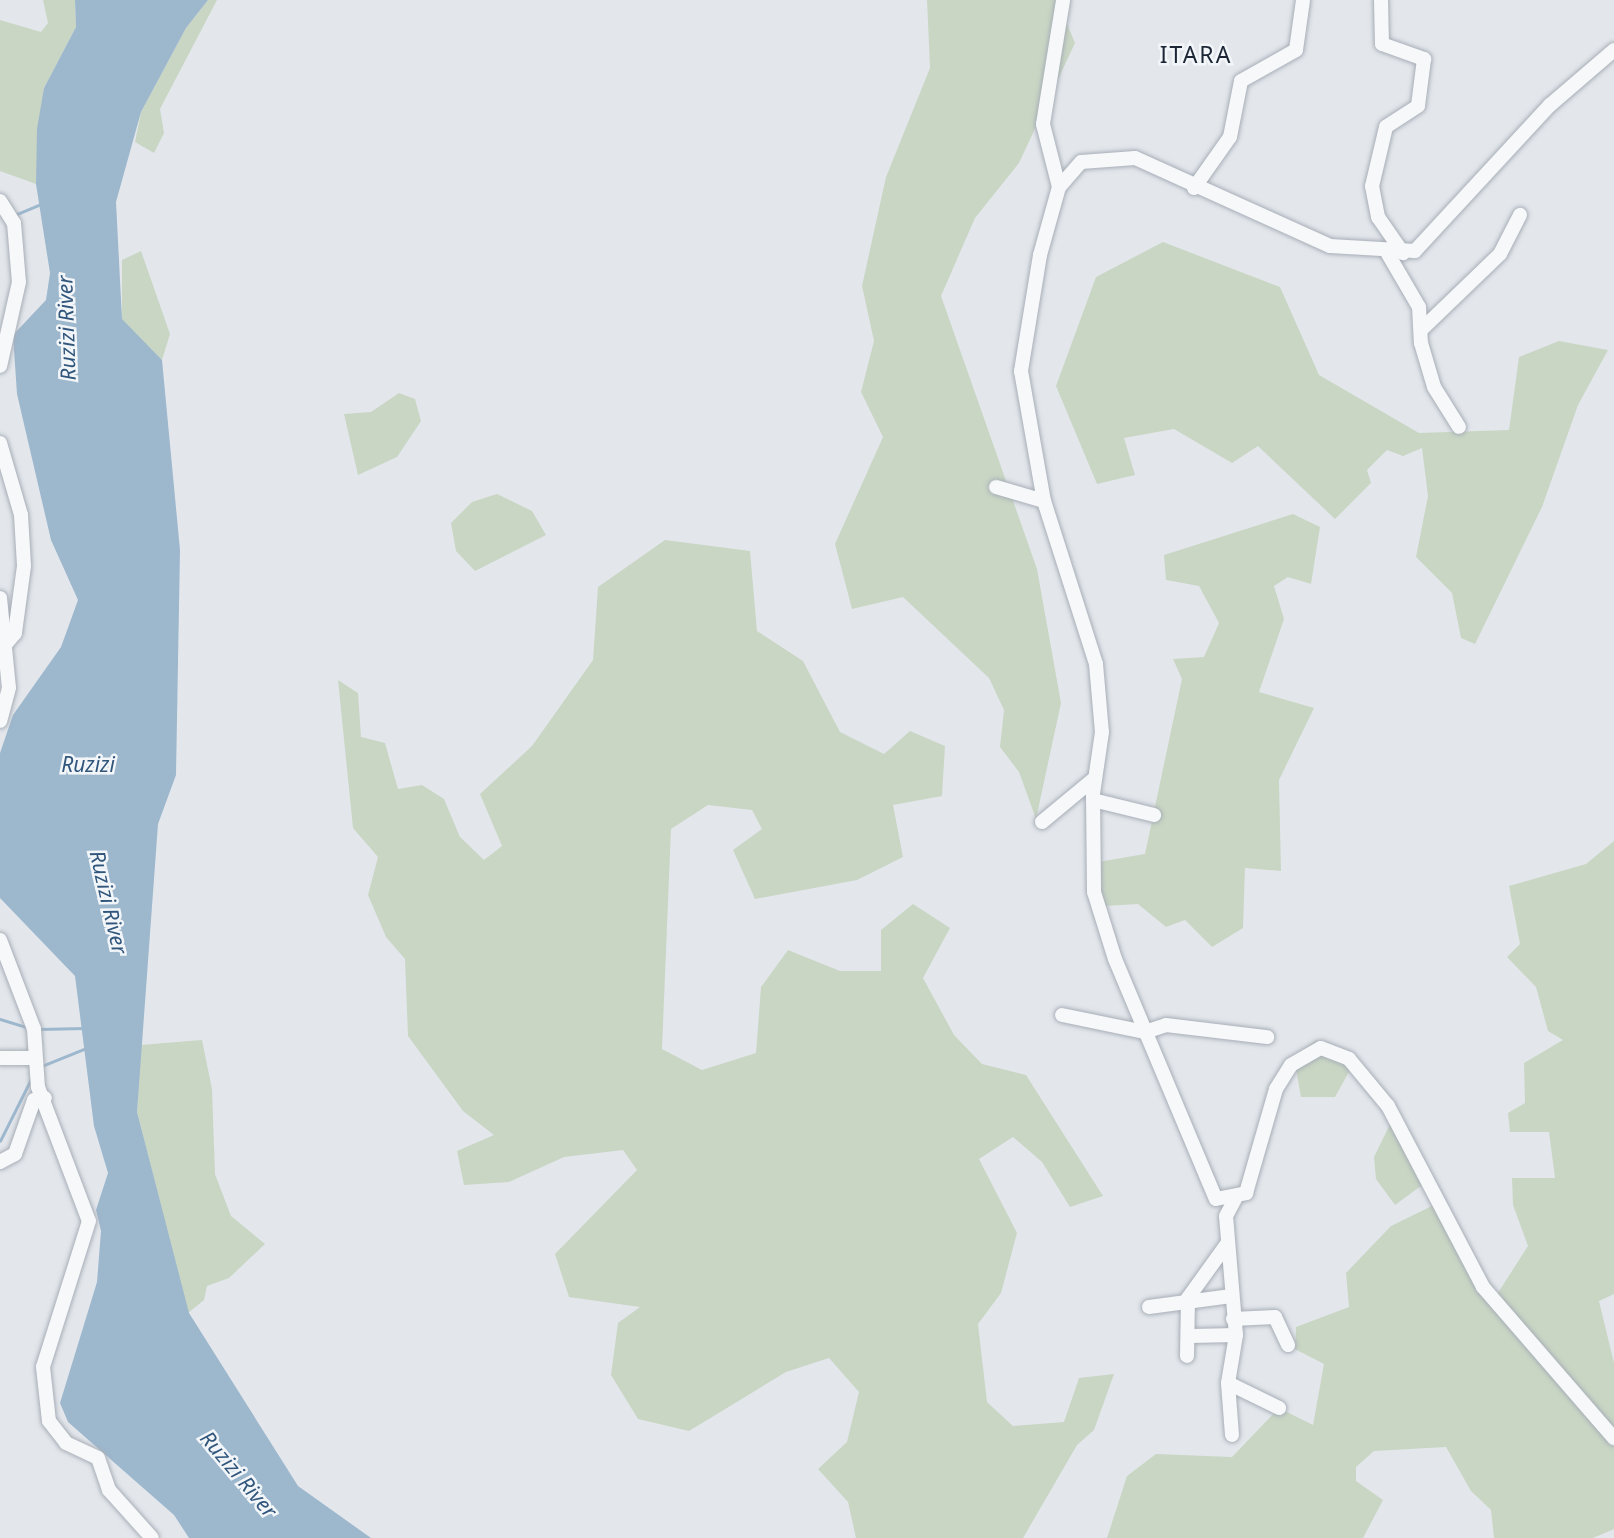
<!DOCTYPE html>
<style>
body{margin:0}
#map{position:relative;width:1614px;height:1538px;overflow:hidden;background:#e3e7ec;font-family:"Noto Sans",sans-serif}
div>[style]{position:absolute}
.green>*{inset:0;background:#c9d6c4}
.water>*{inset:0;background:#9db7cd}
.stream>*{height:2.5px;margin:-1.25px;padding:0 1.25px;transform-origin:1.25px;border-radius:1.25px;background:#9db7cd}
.roads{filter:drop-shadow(0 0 2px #a8aeb7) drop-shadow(0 0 2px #a8aeb7)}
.minor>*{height:14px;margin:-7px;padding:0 7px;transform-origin:7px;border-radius:7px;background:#f6f8fa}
span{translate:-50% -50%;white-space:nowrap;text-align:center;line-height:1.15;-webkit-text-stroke:5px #f3f6f9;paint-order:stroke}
.water-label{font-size:21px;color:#31567c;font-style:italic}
.quarter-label{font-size:23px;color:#1c2636;letter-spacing:2px}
</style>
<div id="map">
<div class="green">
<div style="clip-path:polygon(43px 0,75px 0,76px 27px,44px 88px,36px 184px,0 171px,0 20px,41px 32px,48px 23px)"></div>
<div style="clip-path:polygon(208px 0,217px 0,160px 109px,164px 133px,154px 153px,135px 142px,141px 112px,186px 28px)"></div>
<div style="clip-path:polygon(927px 0,1057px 0,1075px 43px,1019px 163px,975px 218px,941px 296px,1037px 569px,1061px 703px,1036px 819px,1019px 772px,1000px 747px,1004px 710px,989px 678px,903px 597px,852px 609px,835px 544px,883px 437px,861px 392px,874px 341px,862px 286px,886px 177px,930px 68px)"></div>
<div style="clip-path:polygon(1163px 242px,1280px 287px,1319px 375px,1419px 433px,1509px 430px,1519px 357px,1559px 341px,1608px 350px,1578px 405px,1542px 507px,1475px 644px,1461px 638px,1452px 593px,1416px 557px,1428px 496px,1422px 448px,1403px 456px,1387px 450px,1367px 470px,1371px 483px,1335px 519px,1258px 446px,1232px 463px,1174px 429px,1124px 438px,1135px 475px,1097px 484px,1056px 386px,1096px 277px)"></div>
<div style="clip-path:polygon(141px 251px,170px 334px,162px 360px,122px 320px,122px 260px)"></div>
<div style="clip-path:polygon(399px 393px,415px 399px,421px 421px,397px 457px,358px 475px,344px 414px,371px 412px)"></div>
<div style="clip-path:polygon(497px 494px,532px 511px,546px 535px,475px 571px,456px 551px,451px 523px,472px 502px)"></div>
<div style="clip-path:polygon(1293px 514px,1320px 527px,1311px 584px,1288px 577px,1274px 586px,1284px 619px,1259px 692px,1314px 708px,1279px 780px,1281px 871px,1245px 868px,1243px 928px,1212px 947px,1185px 920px,1166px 927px,1138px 904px,1105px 906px,1092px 863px,1145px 854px,1182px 679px,1173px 659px,1204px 657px,1219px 623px,1199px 586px,1166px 580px,1164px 555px)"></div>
<div style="clip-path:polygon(665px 540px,750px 551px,757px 631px,803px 661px,840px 732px,884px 754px,910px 731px,945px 746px,942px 796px,893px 805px,903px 857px,857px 880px,755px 899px,733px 850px,762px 829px,752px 810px,708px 805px,671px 829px,662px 1049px,702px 1070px,756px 1053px,761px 987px,788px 950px,840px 971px,881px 971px,881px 930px,913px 904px,950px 928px,923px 978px,954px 1035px,982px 1064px,1026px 1075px,1103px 1196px,1070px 1207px,1042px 1162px,1013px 1137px,979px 1159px,1017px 1233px,1001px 1293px,978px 1324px,987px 1402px,1013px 1426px,1064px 1422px,1079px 1378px,1114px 1374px,1094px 1430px,1077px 1445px,1023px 1538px,856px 1538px,848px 1502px,818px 1469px,847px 1442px,859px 1392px,829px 1358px,786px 1372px,689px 1431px,638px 1419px,611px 1375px,618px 1323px,640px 1307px,569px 1297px,555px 1254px,637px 1170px,623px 1150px,564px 1157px,509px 1182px,464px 1185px,457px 1151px,494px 1135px,463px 1111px,408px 1036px,405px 959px,386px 937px,368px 895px,378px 857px,353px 828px,338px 680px,358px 693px,361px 737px,385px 743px,398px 789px,422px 785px,444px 799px,460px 837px,484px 860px,502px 846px,480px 794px,532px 746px,593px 660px,598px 587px)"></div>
<div style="clip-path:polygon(1614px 841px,1614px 1294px,1599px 1301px,1614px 1363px,1614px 1529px,1593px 1538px,1494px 1538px,1491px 1510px,1471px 1491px,1446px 1447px,1374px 1451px,1356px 1467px,1356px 1481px,1383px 1500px,1363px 1538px,1107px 1538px,1127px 1476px,1156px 1454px,1232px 1457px,1279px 1408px,1313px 1425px,1324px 1364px,1295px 1349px,1296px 1327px,1349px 1307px,1346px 1273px,1391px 1226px,1436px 1204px,1494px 1299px,1528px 1246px,1513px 1205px,1512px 1178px,1555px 1178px,1549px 1132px,1510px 1132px,1508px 1113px,1525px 1103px,1524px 1063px,1563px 1040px,1548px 1031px,1536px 987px,1507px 957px,1520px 944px,1509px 886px,1586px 864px)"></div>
<div style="clip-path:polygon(202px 1040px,212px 1089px,215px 1174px,231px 1216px,265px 1244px,229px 1278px,207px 1286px,204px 1300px,188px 1313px,137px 1112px,140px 1045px)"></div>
<div style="clip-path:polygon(1316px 1040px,1355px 1061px,1335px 1097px,1301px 1097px,1294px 1058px)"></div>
<div style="clip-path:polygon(1395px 1114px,1425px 1183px,1395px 1205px,1376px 1179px,1374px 1157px)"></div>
</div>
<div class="water">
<div style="clip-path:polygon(75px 0,208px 0,186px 28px,141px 112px,116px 202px,122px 319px,162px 360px,180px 550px,176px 775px,158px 824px,137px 1112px,189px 1313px,298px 1486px,371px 1538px,189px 1538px,174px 1515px,68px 1422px,60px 1403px,97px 1282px,101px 1231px,96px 1210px,108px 1173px,94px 1126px,75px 976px,0 898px,0 753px,13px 715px,61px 647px,78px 600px,51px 540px,17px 394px,13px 335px,46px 300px,50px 273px,36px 184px,37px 129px,44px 88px,76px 27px)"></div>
</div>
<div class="stream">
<div style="left:15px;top:215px;width:28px;rotate:-23deg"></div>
<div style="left:0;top:1019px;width:30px;rotate:17deg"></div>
<div style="left:39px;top:1029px;width:46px;rotate:-1.2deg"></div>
<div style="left:42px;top:1066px;width:45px;rotate:-22deg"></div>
<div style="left:0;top:1141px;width:69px;rotate:-63.4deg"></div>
</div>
<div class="roads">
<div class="minor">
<div style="left:1381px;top:0;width:44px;rotate:88.7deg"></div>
<div style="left:1382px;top:44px;width:45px;rotate:19.7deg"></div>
<div style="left:1424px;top:59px;width:47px;rotate:97.3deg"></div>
<div style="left:1418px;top:106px;width:38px;rotate:147deg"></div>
<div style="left:1386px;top:127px;width:61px;rotate:103.3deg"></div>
<div style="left:1372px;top:186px;width:32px;rotate:79deg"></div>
<div style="left:1378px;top:217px;width:44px;rotate:55.2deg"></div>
<div style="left:1614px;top:50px;width:84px;rotate:139.3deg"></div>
<div style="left:1550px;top:105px;width:199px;rotate:132.8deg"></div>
<div style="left:1415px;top:251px;width:85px;rotate:-176.6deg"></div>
<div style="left:1330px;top:246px;width:214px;rotate:-155.7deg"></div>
<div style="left:1135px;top:158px;width:54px;rotate:175.8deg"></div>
<div style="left:1081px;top:162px;width:33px;rotate:131deg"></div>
<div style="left:1059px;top:187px;width:71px;rotate:105.6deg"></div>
<div style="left:1040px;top:255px;width:118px;rotate:99.3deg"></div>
<div style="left:1021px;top:371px;width:132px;rotate:80deg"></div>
<div style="left:1044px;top:501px;width:171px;rotate:72.3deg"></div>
<div style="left:1096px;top:664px;width:68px;rotate:85deg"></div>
<div style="left:1102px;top:732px;width:63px;rotate:98.3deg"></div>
<div style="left:1093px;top:794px;width:98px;rotate:89.4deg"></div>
<div style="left:1094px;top:892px;width:70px;rotate:72.6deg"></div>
<div style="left:1115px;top:959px;width:260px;rotate:67.2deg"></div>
<div style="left:1216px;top:1199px;width:31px;rotate:-11deg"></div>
<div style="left:1246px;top:1193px;width:108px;rotate:-73.9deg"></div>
<div style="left:1276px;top:1089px;width:28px;rotate:-58deg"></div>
<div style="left:1291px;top:1065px;width:34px;rotate:-30deg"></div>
<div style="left:1321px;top:1048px;width:30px;rotate:21deg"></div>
<div style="left:1349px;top:1059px;width:61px;rotate:50.3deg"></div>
<div style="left:1388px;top:1106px;width:204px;rotate:62.3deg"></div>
<div style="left:1483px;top:1287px;width:200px;rotate:49.1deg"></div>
<div style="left:1059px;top:187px;width:65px;rotate:-104.3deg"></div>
<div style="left:1043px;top:124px;width:126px;rotate:-80.8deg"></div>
<div style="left:1194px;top:188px;width:62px;rotate:-54.8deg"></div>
<div style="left:1230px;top:137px;width:57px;rotate:-78.9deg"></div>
<div style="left:1241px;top:81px;width:63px;rotate:-29.4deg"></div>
<div style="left:1296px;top:50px;width:50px;rotate:-82deg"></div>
<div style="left:0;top:201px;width:26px;rotate:58deg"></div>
<div style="left:14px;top:223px;width:59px;rotate:85.2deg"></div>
<div style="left:19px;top:282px;width:86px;rotate:102.7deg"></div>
<div style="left:1388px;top:254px;width:61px;rotate:59.7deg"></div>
<div style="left:1419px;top:307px;width:36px;rotate:87deg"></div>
<div style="left:1421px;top:343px;width:46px;rotate:73.5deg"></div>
<div style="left:1434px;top:387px;width:47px;rotate:58deg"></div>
<div style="left:1421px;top:330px;width:110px;rotate:-43.9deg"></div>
<div style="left:1500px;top:254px;width:44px;rotate:-62.9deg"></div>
<div style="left:0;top:443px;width:75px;rotate:73.7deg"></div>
<div style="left:21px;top:515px;width:51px;rotate:86.6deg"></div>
<div style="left:24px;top:566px;width:68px;rotate:97.7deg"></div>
<div style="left:15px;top:633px;width:16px;rotate:130deg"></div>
<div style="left:996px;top:487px;width:50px;rotate:16.3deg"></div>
<div style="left:0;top:598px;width:90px;rotate:84.3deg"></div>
<div style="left:9px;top:688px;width:34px;rotate:105deg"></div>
<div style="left:1093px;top:800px;width:63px;rotate:13.8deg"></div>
<div style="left:1042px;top:822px;width:69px;rotate:-39.7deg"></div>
<div style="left:0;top:940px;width:95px;rotate:69.1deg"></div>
<div style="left:34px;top:1029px;width:58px;rotate:86.1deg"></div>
<div style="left:38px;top:1087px;width:143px;rotate:69.2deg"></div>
<div style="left:89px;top:1221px;width:153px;rotate:107.5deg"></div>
<div style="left:43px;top:1367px;width:54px;rotate:83.7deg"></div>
<div style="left:49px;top:1421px;width:28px;rotate:52deg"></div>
<div style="left:66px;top:1443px;width:35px;rotate:25deg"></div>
<div style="left:98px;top:1458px;width:34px;rotate:71deg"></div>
<div style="left:109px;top:1490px;width:64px;rotate:48.1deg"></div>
<div style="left:1062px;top:1015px;width:85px;rotate:11.6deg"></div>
<div style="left:1145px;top:1032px;width:22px;rotate:-18deg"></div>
<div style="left:1166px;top:1025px;width:102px;rotate:6.8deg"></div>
<div style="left:0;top:1058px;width:35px"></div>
<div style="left:0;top:1162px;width:17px;rotate:-28deg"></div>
<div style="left:15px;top:1154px;width:57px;rotate:-70.6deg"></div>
<div style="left:34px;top:1100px;width:11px;rotate:-10deg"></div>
<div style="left:1149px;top:1307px;width:83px;rotate:-7.6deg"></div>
<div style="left:1233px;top:1319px;width:42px;rotate:-2.7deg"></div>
<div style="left:1275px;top:1317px;width:31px;rotate:65deg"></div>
<div style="left:1191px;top:1336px;width:45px;rotate:-1.3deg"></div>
<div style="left:1187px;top:1356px;width:58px;rotate:-89deg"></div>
<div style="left:1188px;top:1298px;width:67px;rotate:-54.2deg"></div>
<div style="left:1228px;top:1383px;width:57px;rotate:26.1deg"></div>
<div style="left:1232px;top:1435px;width:52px;rotate:-94.4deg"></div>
<div style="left:1228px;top:1383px;width:49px;rotate:-80.5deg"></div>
<div style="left:1236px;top:1335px;width:119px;rotate:-94.8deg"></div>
<div style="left:1226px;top:1216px;width:19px;rotate:-62deg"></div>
</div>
</div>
<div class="water-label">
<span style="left:66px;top:328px;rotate:-92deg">Ruzizi River</span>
<span style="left:88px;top:764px">Ruzizi</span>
<span style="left:109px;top:902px;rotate:77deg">Ruzizi River</span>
<span style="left:239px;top:1474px;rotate:50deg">Ruzizi River</span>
</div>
<div class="quarter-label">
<span style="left:1196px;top:54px">ITARA</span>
</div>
</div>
